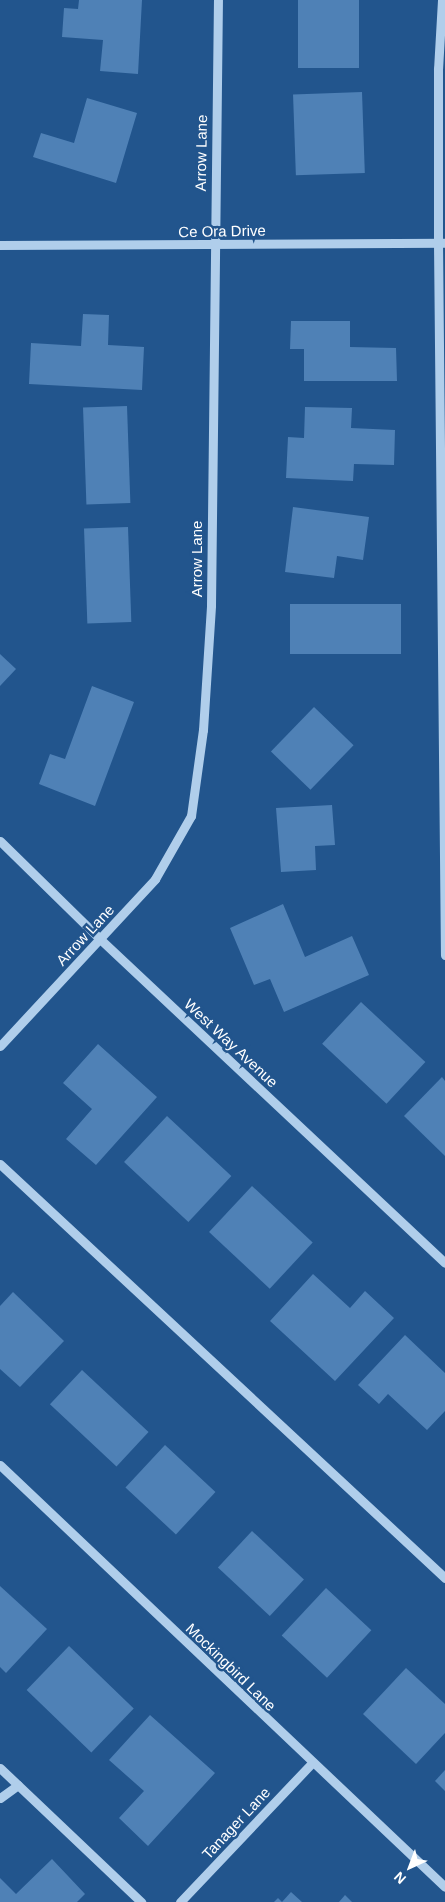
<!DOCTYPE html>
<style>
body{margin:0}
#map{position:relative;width:445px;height:1902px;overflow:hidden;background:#22558d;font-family:Helvetica,sans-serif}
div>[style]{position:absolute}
.building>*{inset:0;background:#4f81b6;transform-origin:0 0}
.minor>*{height:9px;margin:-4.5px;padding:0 4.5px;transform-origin:4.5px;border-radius:4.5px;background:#b0ceeb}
span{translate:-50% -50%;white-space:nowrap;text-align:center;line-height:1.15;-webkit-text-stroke:5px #22558d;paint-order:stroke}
.street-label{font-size:15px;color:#fff}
.north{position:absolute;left:385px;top:1842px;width:50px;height:50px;-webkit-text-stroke:4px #22558d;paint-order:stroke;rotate:223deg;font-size:14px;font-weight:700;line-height:20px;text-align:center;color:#fff}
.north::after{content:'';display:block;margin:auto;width:18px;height:22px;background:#fff;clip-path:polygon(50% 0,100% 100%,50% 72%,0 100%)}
</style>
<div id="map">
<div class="building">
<div style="clip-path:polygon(79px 0,142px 0,138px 74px,100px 71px,103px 40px,62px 37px,64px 8px,78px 9px)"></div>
<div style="left:298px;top:0;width:61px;height:68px"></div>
<div style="left:362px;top:92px;width:81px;height:69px;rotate:88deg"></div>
<div style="clip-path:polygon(87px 98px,137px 113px,116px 183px,33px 157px,41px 133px,74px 143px)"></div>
<div style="clip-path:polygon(83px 314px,109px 315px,108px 345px,144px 347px,142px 390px,29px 384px,31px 343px,81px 346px)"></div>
<div style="clip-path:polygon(291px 321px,350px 321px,350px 347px,396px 348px,397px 381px,304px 381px,304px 349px,290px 349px)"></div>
<div style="left:127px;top:406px;width:97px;height:44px;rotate:88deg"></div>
<div style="clip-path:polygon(305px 407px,352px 408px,351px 428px,395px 430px,394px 465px,354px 464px,353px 481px,286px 478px,288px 437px,304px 438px)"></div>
<div style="clip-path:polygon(293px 507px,369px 517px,363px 560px,337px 556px,334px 578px,285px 572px)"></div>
<div style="left:128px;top:527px;width:95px;height:44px;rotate:88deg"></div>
<div style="left:290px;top:604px;width:111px;height:50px"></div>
<div style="clip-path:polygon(0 654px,16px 669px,0 686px)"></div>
<div style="clip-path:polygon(92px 686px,134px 702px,95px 806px,39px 784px,50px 754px,65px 759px)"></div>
<div style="left:314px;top:707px;width:55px;height:62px;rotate:44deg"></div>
<div style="clip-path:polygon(332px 805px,335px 845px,315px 846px,316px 870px,281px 872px,276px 808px)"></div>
<div style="clip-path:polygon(283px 904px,305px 957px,352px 936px,369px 975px,284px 1012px,270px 979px,254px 985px,230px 928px)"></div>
<div style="left:361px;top:1002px;width:88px;height:57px;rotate:43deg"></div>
<div style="clip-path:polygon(98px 1044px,157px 1097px,96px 1165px,66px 1139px,92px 1109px,63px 1083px)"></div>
<div style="clip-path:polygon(442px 1077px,445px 1081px,445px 1156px,404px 1116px)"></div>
<div style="left:167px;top:1116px;width:88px;height:63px;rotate:43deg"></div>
<div style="left:252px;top:1186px;width:83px;height:63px;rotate:43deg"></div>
<div style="clip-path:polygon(313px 1274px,350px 1308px,365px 1291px,394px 1318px,335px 1381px,270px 1321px)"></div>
<div style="clip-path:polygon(13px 1292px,64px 1341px,20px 1387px,0 1369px,0 1306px)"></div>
<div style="clip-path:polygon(405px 1335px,445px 1373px,445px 1411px,427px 1430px,388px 1394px,379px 1404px,358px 1385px)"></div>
<div style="left:82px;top:1370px;width:91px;height:47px;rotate:43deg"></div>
<div style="left:165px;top:1445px;width:69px;height:58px;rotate:43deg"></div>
<div style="left:252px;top:1531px;width:71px;height:50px;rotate:43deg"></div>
<div style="clip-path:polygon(0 1586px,47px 1629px,6px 1673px,0 1667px)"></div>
<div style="left:326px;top:1588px;width:62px;height:65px;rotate:43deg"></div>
<div style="left:69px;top:1646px;width:90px;height:61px;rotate:44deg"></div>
<div style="clip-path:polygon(406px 1668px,445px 1704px,445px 1733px,416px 1764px,363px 1714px)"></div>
<div style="clip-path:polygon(150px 1715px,215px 1773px,148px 1846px,119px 1818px,144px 1791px,109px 1760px)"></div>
<div style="clip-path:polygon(445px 1770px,445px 1791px,435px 1781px)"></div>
<div style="clip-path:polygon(52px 1859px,85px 1894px,77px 1902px,0 1902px,0 1878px,16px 1894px)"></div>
<div style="clip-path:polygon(291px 1892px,302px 1902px,274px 1902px,278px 1898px,282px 1902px)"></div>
<div style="clip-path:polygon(345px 1895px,352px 1902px,339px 1902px)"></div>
</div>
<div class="minor">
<div style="left:442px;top:0;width:69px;rotate:93.3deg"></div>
<div style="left:438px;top:69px;width:174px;rotate:90deg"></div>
<div style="left:438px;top:243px;width:712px;rotate:89.44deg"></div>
<div style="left:0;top:245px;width:445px;rotate:-0.3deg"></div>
<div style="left:0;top:841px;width:140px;rotate:44.4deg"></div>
<div style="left:100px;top:939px;width:473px;rotate:43.2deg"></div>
<div style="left:0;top:1046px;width:228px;rotate:-47.1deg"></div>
<div style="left:155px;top:879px;width:73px;rotate:-60.3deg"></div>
<div style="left:191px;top:816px;width:87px;rotate:-82.1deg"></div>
<div style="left:203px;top:730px;width:125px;rotate:-86.3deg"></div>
<div style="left:211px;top:605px;width:605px;rotate:-89.34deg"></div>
<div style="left:0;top:1164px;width:608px;rotate:42.93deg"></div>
<div style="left:0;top:1465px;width:613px;rotate:43.48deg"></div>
<div style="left:0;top:1768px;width:195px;rotate:43.5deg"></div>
<div style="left:0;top:1798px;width:22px;rotate:-36deg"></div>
<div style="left:180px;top:1902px;width:192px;rotate:-46.5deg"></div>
</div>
<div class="street-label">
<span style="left:201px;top:153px;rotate:-89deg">Arrow Lane</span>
<span style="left:222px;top:231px;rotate:-1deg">Ce Ora Drive</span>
<span style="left:197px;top:559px;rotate:-90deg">Arrow Lane</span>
<span style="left:85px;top:935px;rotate:-47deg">Arrow Lane</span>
<span style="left:231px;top:1043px;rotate:43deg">West Way Avenue</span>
<span style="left:231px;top:1667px;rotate:44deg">Mockingbird Lane</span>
<span style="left:236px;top:1823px;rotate:-47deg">Tanager Lane</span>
</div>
<div class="north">N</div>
</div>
